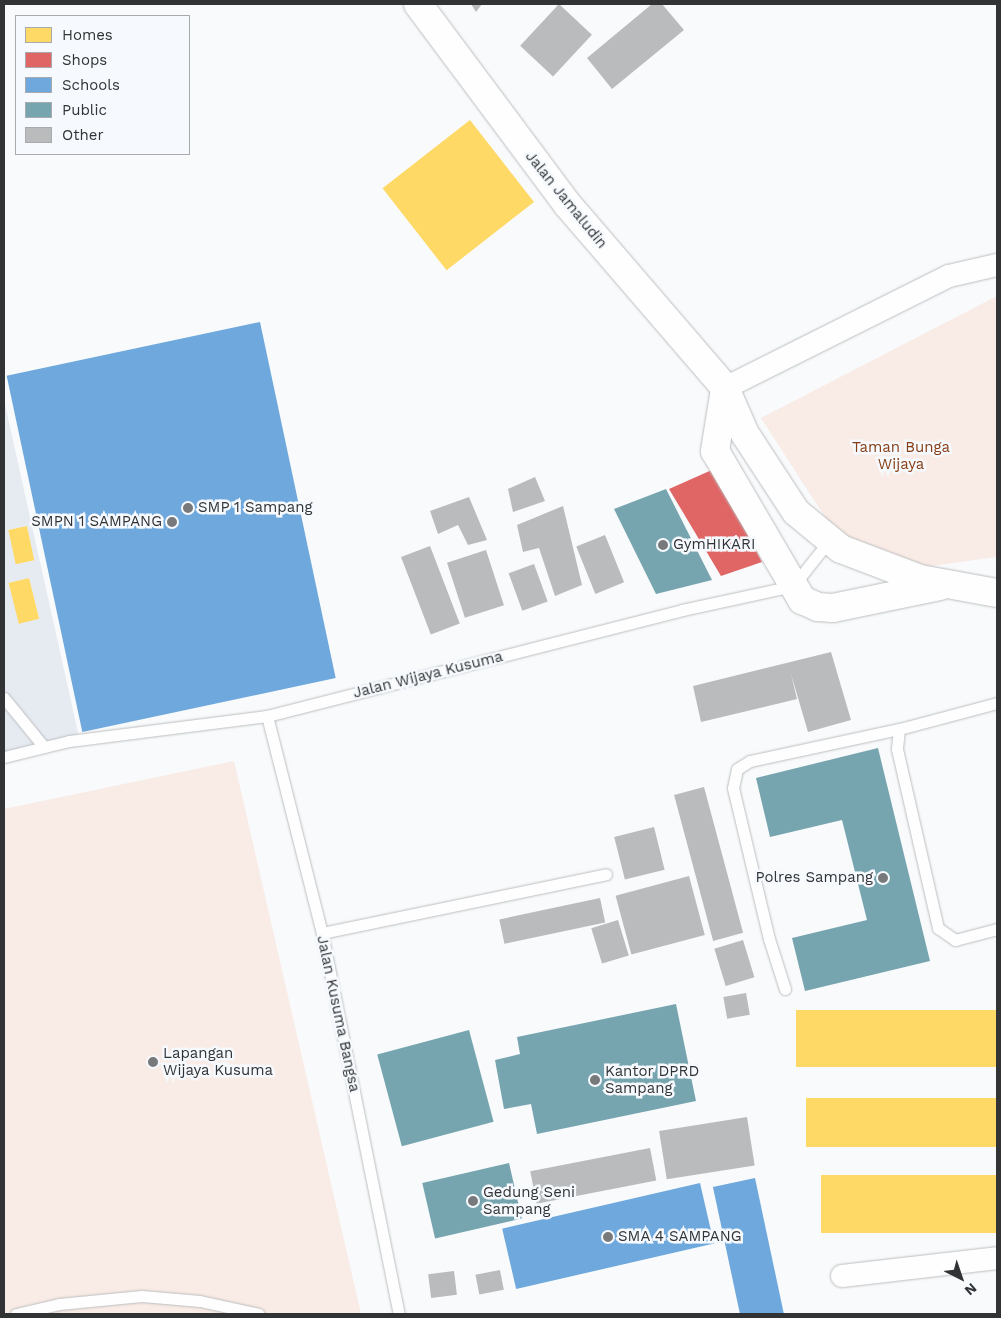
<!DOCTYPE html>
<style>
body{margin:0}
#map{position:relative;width:1001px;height:1318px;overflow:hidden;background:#f8fafc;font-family:"Work Sans",sans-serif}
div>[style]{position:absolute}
.built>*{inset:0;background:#e6ebf2}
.green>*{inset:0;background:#f9ebe5}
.homes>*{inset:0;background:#ffd966;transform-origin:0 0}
.shops>*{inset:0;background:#e06666}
.schools>*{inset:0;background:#6fa8dc;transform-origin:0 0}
.public>*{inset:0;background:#76a5af;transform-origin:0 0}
.building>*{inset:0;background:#b9bbbd;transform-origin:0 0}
.roads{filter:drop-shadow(0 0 1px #bcbebf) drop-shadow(0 0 1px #bcbebf)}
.service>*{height:11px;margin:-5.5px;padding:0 5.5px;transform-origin:5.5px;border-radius:5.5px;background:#fefeff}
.minor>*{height:22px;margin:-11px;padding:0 11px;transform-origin:11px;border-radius:11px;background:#fefeff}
.tertiary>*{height:28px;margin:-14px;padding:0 14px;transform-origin:14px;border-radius:14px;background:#fefeff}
.dots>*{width:14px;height:14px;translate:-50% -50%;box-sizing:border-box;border:2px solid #f6fafe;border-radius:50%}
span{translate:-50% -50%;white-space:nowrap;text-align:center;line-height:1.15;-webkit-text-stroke:5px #f6fafe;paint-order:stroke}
.street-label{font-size:15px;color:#323335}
.park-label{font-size:15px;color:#873d14}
.poi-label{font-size:15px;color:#323335}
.left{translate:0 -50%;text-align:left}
.right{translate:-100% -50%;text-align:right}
.frame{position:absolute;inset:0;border:5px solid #323335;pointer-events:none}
.legend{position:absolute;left:15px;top:15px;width:175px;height:140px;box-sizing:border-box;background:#f6fafe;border:1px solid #a8aaae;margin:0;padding:6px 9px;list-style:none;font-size:15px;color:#323335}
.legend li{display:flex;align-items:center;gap:10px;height:25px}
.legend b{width:25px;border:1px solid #a8aaae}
.north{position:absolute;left:936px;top:1253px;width:50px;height:50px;-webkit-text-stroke:4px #f6fafe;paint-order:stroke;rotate:139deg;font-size:14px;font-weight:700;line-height:20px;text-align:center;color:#323335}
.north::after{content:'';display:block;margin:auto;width:18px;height:22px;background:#323335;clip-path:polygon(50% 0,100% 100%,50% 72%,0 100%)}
</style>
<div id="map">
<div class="built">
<div style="clip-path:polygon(evenodd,4px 400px,79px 737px,4px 755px,4px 400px,27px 526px,34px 560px,8px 530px,27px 526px,4px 400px,29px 578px,39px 618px,39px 619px,10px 583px,29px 578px)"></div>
</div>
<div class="green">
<div style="clip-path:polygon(997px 296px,997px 557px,916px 568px,839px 539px,761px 418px)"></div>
<div style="clip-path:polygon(234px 761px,361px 1314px,4px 1314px,4px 809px)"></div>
</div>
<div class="homes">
<div style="left:470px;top:120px;width:104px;height:111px;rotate:52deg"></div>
<div style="left:27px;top:526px;width:35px;height:19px;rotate:78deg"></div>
<div style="left:29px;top:578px;width:42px;height:21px;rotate:76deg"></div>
<div style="left:997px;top:1010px;width:57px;height:201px;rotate:90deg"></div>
<div style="left:997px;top:1098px;width:49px;height:191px;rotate:90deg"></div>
<div style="left:997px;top:1175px;width:58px;height:176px;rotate:90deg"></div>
</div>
<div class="shops">
<div style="clip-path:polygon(714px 469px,762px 562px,721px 576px,669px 489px)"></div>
</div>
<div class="schools">
<div style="left:260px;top:322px;width:364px;height:259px;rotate:78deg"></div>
<div style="left:755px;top:1178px;width:139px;height:43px;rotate:78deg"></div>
<div style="left:700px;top:1183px;width:62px;height:203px;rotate:77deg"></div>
</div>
<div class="public">
<div style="clip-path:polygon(666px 489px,712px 580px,656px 594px,614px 509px)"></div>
<div style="clip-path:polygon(878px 748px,930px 961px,805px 991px,792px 938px,867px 920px,842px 820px,770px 837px,756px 778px)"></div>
<div style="clip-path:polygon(676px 1004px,696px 1101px,537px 1134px,531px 1104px,504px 1109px,495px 1060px,520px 1054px,517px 1037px)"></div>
<div style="left:469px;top:1030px;width:95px;height:95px;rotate:75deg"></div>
<div style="left:509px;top:1163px;width:57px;height:89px;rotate:77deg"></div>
</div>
<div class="building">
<div style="clip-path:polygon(471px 4px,482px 4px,476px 12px)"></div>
<div style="left:559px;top:4px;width:45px;height:57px;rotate:43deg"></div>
<div style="clip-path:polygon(652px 4px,662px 4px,684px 30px,612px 89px,587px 58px)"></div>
<div style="clip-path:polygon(535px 477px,545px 501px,513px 512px,508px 489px)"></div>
<div style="clip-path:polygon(469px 497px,487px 540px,468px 545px,458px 525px,438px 534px,430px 511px)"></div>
<div style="clip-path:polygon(563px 506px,582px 585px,555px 596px,539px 548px,523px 552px,517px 525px)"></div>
<div style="left:605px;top:535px;width:51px;height:31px;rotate:68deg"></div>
<div style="left:430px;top:546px;width:83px;height:31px;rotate:69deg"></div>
<div style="left:486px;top:550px;width:58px;height:41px;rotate:72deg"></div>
<div style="left:534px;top:564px;width:40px;height:27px;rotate:70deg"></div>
<div style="clip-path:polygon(831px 652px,851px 720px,808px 732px,791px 674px,797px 699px,701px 722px,693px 686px)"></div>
<div style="left:704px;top:787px;width:151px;height:31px;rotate:75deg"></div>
<div style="left:654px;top:827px;width:44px;height:41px;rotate:76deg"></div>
<div style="left:689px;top:876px;width:61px;height:76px;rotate:75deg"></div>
<div style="left:600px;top:898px;width:25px;height:103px;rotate:78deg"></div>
<div style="left:618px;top:920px;width:37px;height:28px;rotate:73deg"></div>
<div style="left:743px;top:940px;width:39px;height:30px;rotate:73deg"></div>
<div style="left:746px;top:993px;width:22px;height:23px;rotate:80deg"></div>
<div style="left:747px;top:1117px;width:49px;height:89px;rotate:81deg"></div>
<div style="left:650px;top:1148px;width:33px;height:122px;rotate:79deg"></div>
<div style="left:500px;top:1270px;width:20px;height:25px;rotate:79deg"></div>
<div style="left:454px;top:1271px;width:24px;height:26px;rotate:83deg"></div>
</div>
<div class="roads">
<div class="service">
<div style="left:4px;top:698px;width:63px;rotate:50.8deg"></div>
<div style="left:997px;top:703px;width:101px;rotate:165.1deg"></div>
<div style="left:899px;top:729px;width:20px;rotate:96deg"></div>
<div style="left:897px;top:749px;width:184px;rotate:77.1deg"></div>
<div style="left:938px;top:928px;width:21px;rotate:35deg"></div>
<div style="left:955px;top:940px;width:43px;rotate:-14.7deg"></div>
<div style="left:267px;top:716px;width:224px;rotate:75.8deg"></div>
<div style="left:322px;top:933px;width:389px;rotate:78.6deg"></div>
<div style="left:4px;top:757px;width:67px;rotate:-13.8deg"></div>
<div style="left:69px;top:741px;width:200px;rotate:-7.2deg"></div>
<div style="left:267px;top:716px;width:428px;rotate:-14.3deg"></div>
<div style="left:682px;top:610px;width:114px;rotate:-12.2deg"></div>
<div style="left:793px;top:586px;width:56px;rotate:-51.5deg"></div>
<div style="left:322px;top:933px;width:290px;rotate:-11.7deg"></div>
<div style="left:785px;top:989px;width:52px;rotate:-107.7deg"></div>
<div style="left:769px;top:939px;width:155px;rotate:-103.4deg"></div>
<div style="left:733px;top:788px;width:19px;rotate:-78deg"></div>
<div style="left:737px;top:769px;width:15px;rotate:-32deg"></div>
<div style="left:750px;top:761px;width:152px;rotate:-12.1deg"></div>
<div style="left:16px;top:1314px;width:44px;rotate:-13.1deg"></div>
<div style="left:59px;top:1304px;width:83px;rotate:-5.5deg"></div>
<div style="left:142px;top:1296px;width:58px;rotate:4.9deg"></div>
<div style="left:200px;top:1301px;width:60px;rotate:12.4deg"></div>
</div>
<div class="minor">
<div style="left:725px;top:388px;width:250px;rotate:-26.6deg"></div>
<div style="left:949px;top:276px;width:49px;rotate:-12.9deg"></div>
<div style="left:842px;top:1276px;width:156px;rotate:-6.6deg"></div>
</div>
<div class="tertiary">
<div style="left:418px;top:4px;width:249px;rotate:53.3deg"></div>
<div style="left:567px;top:204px;width:243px;rotate:49.3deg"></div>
<div style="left:725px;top:388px;width:50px;rotate:66.5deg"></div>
<div style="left:745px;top:434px;width:93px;rotate:56.8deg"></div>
<div style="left:796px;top:512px;width:58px;rotate:39.4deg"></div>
<div style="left:841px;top:549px;width:85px;rotate:20.8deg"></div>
<div style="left:920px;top:579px;width:78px;rotate:10.3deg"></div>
<div style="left:725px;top:389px;width:63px;rotate:99.2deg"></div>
<div style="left:715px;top:451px;width:173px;rotate:59.7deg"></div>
<div style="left:802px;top:600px;width:17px;rotate:24deg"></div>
<div style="left:818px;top:607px;width:15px;rotate:4deg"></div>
<div style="left:833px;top:608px;width:109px;rotate:-11.6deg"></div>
</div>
</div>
<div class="dots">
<div style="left:188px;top:508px;background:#77797b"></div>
<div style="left:172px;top:522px;background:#77797b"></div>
<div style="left:663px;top:545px;background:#77797b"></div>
<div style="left:883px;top:878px;background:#77797b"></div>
<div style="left:153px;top:1062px;background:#77797b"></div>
<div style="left:595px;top:1080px;background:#77797b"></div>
<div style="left:473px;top:1201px;background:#77797b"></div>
<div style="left:608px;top:1237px;background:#77797b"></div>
</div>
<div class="street-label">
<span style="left:566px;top:200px;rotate:51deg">Jalan Jamaludin</span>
<span style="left:428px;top:675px;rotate:-14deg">Jalan Wijaya Kusuma</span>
<span style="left:338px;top:1014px;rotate:78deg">Jalan Kusuma Bangsa</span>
</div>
<div class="park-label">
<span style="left:901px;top:456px">Taman Bunga<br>Wijaya</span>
</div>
<div class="poi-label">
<span class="left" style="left:198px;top:508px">SMP 1 Sampang</span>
<span class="right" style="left:162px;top:522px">SMPN 1 SAMPANG</span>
<span class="left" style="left:673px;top:545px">GymHIKARI</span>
<span class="right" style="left:873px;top:878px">Polres Sampang</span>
<span class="left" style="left:163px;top:1062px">Lapangan<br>Wijaya Kusuma</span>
<span class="left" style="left:605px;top:1080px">Kantor DPRD<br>Sampang</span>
<span class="left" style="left:483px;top:1201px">Gedung Seni<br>Sampang</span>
<span class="left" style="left:618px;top:1237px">SMA 4 SAMPANG</span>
</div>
<div class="frame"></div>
<ul class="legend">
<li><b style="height:14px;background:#ffd966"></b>Homes</li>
<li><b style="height:14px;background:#e06666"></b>Shops</li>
<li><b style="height:14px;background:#6fa8dc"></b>Schools</li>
<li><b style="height:14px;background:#76a5af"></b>Public</li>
<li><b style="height:14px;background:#b9bbbd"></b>Other</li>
</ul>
<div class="north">N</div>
</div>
